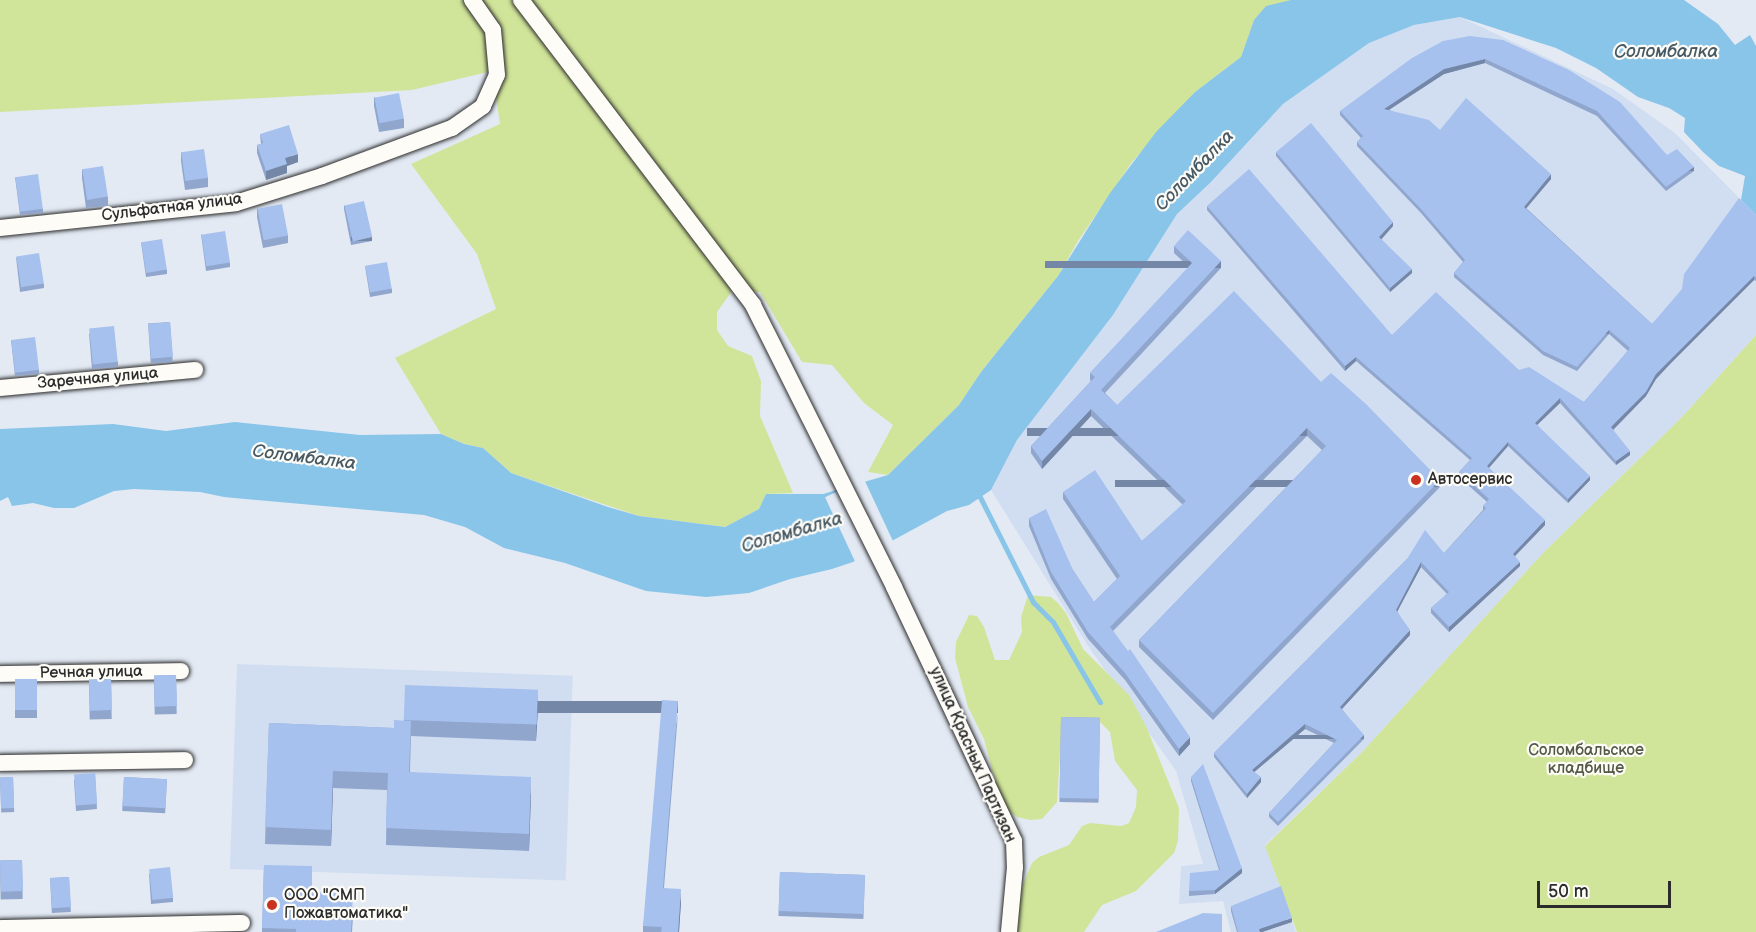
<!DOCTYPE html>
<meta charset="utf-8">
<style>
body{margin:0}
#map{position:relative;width:1756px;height:932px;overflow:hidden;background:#e3eaf4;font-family:"Balsamiq Sans",sans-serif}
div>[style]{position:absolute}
.built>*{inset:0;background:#d1def2;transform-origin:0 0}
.green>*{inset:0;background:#d1e59a}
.water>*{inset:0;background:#89c4e9}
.pier>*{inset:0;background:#e3eaf4;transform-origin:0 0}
.stream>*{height:5px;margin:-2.5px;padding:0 2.5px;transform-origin:2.5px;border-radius:2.5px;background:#89c4e9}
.roads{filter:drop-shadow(0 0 2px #2b2b2b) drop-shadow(0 0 2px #2b2b2b)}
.street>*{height:16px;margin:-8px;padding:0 8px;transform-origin:8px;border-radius:8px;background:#fdfcf7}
.wall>*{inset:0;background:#90a6cd;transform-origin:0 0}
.shaded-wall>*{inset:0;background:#7587a7;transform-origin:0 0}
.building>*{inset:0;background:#a7c1ee;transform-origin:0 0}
.dots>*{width:16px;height:16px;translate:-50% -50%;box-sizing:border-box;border:3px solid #fdfcf7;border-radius:50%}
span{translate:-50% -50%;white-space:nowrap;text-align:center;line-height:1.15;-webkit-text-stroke:4.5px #fdfcf7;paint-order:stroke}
.street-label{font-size:16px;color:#2b2b2b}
.poi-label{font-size:16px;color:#2b2b2b}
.left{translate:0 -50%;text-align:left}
.park-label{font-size:16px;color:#545a47}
.water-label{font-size:18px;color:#475964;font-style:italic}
.scale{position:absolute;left:1537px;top:881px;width:134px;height:27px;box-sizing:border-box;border:3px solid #2b2b2b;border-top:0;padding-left:8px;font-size:18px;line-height:21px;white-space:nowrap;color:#2b2b2b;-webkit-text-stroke:4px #fdfcf7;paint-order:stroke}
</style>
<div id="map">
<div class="built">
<div style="clip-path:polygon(1460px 17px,1613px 89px,1675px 133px,1756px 215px,1756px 335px,1682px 417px,1543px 553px,1364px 750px,1265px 845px,1296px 932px,1231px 932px,1223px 901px,1179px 904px,1181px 866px,1203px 864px,1176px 771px,1088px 646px,991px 490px,1017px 440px,1113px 315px,1177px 214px,1210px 183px,1283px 104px,1369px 43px,1414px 25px)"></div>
<div style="left:237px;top:664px;width:336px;height:205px;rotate:2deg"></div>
</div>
<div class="green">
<div style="clip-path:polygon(0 0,1291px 0,1254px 20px,1241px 57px,1195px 92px,1132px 162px,1078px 241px,1058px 276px,981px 372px,959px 405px,888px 475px,868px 472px,893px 425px,864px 403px,832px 365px,802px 362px,760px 292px,732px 291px,717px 312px,717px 330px,728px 346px,752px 356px,761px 381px,760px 416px,793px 493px,766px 494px,759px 509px,725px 527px,639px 516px,511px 473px,483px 448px,464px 444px,441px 434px,395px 358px,496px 309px,477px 254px,411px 164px,500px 124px,492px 71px,412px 90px,0 112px)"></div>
<div style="clip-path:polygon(1756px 335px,1756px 932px,1297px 932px,1265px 846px,1364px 750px,1543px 553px,1682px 417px)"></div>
<div style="clip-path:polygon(1028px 595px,1051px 597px,1057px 602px,1066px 613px,1083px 649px,1129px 695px,1146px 726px,1179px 808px,1178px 841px,1174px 853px,1136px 891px,1102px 905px,1084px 932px,1016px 932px,1018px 908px,1023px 884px,1032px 863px,1039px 857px,1069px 845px,1082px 826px,1090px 823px,1121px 826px,1129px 823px,1136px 807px,1137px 790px,1115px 761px,1110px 732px,1100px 722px,1062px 721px,1057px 802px,1042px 819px,1030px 820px,1017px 817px,1006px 809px,999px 796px,984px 739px,968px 707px,955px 658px,956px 642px,969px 615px,977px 616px,984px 627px,995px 660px,1009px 660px,1022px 632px,1021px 617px)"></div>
</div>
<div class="water">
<div style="clip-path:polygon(1291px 0,1684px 0,1718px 24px,1735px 45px,1750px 35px,1756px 46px,1756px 215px,1741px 200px,1745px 176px,1719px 166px,1703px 152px,1684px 132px,1685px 118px,1669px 108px,1638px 97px,1596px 68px,1556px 48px,1460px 17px,1414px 25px,1369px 43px,1283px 104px,1210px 183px,1177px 214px,1113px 315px,1017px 440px,991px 490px,969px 505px,947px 511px,853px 562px,832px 569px,790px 579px,749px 593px,706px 597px,646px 591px,565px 563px,504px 548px,465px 527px,424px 515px,224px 497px,200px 492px,134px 489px,114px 491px,74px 508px,54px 508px,33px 503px,12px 506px,8px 497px,0 501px,0 429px,113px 424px,166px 431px,235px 422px,360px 435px,441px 434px,464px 444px,483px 448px,511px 473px,608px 507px,639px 516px,725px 527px,759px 509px,766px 494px,823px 494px,888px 475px,959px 405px,981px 372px,1058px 276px,1110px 193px,1156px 132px,1195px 92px,1241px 57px,1254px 20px,1266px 6px)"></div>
</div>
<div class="pier">
<div style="left:864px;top:479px;width:71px;height:43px;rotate:65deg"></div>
</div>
<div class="stream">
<div style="left:980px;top:497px;width:118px;rotate:63.2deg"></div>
<div style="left:1033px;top:602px;width:28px;rotate:45deg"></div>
<div style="left:1053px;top:622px;width:93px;rotate:59.6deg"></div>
</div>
<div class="roads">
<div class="street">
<div style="left:521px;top:0;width:383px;rotate:52.7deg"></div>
<div style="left:753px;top:305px;width:315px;rotate:63.4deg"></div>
<div style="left:894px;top:587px;width:281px;rotate:64.7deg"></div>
<div style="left:1014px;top:841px;width:26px;rotate:88deg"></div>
<div style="left:1015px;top:867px;width:65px;rotate:95.3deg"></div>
<div style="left:0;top:228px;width:237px;rotate:-6deg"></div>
<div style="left:236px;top:203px;width:90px;rotate:-17.4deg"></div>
<div style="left:322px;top:176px;width:139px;rotate:-20.3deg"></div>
<div style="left:452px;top:128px;width:38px;rotate:-35deg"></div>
<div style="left:483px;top:106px;width:34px;rotate:-66deg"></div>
<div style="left:497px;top:75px;width:45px;rotate:-95.1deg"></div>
<div style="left:493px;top:30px;width:37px;rotate:-125deg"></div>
<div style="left:0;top:388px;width:196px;rotate:-5.3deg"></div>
<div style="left:0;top:674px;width:181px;rotate:-0.9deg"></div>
<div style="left:0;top:763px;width:185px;rotate:-0.9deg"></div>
<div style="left:0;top:928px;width:242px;rotate:-1.2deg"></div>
</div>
</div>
<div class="wall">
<div style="clip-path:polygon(1503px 40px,1667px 155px,1694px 171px,1666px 191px,1597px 116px,1485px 63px,1444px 74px,1389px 110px,1440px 130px,1551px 179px,1526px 208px,1652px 324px,1756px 215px,1756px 281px,1754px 280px,1670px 364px,1656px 379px,1646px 396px,1613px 430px,1630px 455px,1616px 465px,1560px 403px,1537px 425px,1590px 480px,1568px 503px,1508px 446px,1489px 468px,1545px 525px,1515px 556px,1520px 566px,1449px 632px,1431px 613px,1431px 608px,1447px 594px,1421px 567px,1397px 611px,1410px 635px,1342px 709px,1364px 739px,1278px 826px,1269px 817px,1269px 813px,1334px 743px,1305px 729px,1254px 772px,1261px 782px,1247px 798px,1214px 757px,1214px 753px,1407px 559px,1444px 553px,1483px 510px,1483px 506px,1487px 502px,1459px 477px,1459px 472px,1470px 460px,1356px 361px,1345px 371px,1207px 210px,1207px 206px,1392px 335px,1519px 370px,1584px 402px,1628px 351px,1609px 334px,1577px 371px,1543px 355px,1454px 277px,1454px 273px,1463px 262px,1421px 213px,1357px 146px,1357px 142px,1361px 138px,1340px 115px,1340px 111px)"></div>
<div style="clip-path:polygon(374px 97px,404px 119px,404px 128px,379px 132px,374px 106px)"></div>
<div style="clip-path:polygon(260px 134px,298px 162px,287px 166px,287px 173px,266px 180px,257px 153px,257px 145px,261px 144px)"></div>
<div style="clip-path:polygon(181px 152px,208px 178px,208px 187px,185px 190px,181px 161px)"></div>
<div style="clip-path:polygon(1276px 152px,1393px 226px,1381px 239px,1412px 273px,1390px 292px,1276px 156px)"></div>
<div style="clip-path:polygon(82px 169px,108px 197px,108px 206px,86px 208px,82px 178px)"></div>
<div style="clip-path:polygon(15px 177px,43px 209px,43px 213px,20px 215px)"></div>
<div style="clip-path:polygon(344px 205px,372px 241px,351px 245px,344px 209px)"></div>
<div style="clip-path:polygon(257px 208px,288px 235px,288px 243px,263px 248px,257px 217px)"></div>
<div style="clip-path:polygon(201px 234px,230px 263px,230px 267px,206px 271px)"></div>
<div style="clip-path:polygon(141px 242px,167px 270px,167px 274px,146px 277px)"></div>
<div style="clip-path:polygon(1174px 246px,1221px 268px,1105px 393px,1117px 405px,1321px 382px,1440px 487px,1213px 720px,1139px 647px,1139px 640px,1322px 450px,1307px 436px,1113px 631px,1190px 744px,1179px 756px,1125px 680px,1088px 639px,1051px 579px,1029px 526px,1029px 518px,1073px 570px,1094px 602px,1117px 579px,1063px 499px,1063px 492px,1142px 541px,1183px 505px,1091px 416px,1042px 469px,1031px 453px,1031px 446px,1091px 381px,1090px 380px,1090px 373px,1189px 267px,1174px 253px)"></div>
<div style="clip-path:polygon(16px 257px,44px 284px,44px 288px,20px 292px)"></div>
<div style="clip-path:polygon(365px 266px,392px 289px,392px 293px,370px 297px)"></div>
<div style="left:170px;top:322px;width:40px;height:22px;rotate:86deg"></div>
<div style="clip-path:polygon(89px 333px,118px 362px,118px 367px,92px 369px)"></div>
<div style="clip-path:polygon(11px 340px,39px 370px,39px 374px,15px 376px)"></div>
<div style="left:176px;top:675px;width:39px;height:22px;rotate:89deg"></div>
<div style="left:37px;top:679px;width:39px;height:22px;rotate:90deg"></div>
<div style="left:111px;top:679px;width:40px;height:22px;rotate:89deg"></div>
<div style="clip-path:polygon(538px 707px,536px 741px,411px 736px,410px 772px,531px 794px,529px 851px,386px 845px,387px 790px,333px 788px,331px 846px,265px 844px,269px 723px,394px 728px,404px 721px,404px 720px)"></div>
<div style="clip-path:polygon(678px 713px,664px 888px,681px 902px,679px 932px,643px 932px,643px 926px)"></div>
<div style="left:1061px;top:717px;width:39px;height:85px;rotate:1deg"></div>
<div style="clip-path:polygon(95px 773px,97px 809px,76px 811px,74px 780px)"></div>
<div style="left:13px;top:777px;width:35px;height:13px;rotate:88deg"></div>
<div style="left:124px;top:777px;width:43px;height:34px;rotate:3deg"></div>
<div style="clip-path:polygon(1191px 777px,1242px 873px,1215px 894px,1189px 896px,1189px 891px,1219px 870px,1191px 781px)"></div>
<div style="left:22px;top:860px;width:39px;height:22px;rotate:89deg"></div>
<div style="clip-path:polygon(264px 865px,353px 917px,352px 932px,262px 932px)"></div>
<div style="left:780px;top:872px;width:85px;height:44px;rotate:2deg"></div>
<div style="clip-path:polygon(149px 873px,173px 898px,173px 902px,151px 904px)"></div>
<div style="left:69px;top:877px;width:35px;height:19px;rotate:87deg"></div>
<div style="clip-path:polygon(1231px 906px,1292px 922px,1262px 932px,1237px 932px,1231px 911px)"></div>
</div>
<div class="shaded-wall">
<div style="clip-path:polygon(1485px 59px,1485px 63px,1444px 74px,1384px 113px,1384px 109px,1444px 69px)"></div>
<div style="clip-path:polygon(298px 154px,298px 162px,287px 166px,287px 173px,266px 180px,266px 171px,285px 158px)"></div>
<div style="left:1694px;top:167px;width:4px;height:34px;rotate:90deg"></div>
<div style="clip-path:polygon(1551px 174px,1551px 179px,1524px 211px,1524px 207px)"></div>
<div style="clip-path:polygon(1393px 222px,1393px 226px,1379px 242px,1379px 237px)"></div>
<div style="left:372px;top:237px;width:4px;height:21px;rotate:90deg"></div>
<div style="left:1221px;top:261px;width:7px;height:176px;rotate:90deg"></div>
<div style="clip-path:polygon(1412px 269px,1412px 273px,1390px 292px,1390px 288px)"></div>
<div style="clip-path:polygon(1754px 276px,1754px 280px,1670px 364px,1656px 379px,1646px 396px,1611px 432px,1611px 427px,1656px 374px)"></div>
<div style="left:1609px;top:330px;width:4px;height:49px;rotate:90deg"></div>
<div style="clip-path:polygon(1356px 357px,1356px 361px,1345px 371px,1345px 366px)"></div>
<div style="clip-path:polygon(1560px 398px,1560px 403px,1535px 427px,1535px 423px)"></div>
<div style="clip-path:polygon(1091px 409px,1091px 416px,1042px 469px,1042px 461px)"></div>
<div style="left:1307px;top:428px;width:8px;height:280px;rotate:90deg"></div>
<div style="clip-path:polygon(1508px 442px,1508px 446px,1487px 470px,1487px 466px)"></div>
<div style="clip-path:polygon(1630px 451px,1630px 455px,1616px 465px,1616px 461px)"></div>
<div style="clip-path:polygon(1590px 476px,1590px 480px,1568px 503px,1568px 499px)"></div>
<div style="left:1440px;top:480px;width:7px;height:325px;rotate:90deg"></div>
<div style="clip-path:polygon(1545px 520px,1545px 525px,1513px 558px,1513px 554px)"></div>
<div style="clip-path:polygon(1421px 562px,1421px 567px,1396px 614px,1396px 610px)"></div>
<div style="clip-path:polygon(1520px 562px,1520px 566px,1449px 632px,1449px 627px)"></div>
<div style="clip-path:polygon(1410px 630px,1410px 635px,1340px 711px,1340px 707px)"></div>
<div style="clip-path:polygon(538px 690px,538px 707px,536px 741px,536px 725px)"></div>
<div style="left:678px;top:701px;width:12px;height:188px;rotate:90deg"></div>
<div style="clip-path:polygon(1305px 724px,1305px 729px,1252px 774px,1252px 770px)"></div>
<div style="left:1364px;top:735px;width:4px;height:122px;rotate:90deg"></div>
<div style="clip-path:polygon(1190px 737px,1190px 744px,1179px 756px,1179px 749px)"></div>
<div style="clip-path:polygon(333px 771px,333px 788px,331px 846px,331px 830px)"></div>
<div style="clip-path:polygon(531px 777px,531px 794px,529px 851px,529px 834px)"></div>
<div style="clip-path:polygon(1261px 777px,1261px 782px,1247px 798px,1247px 794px)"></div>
<div style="clip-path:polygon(1242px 868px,1242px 873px,1215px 894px,1215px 890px)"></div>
<div style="clip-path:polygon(681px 889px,681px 902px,679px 932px,678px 932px)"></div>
<div style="clip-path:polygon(1292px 918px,1292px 922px,1262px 932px,1259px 932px,1259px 929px)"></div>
</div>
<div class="building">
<div style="clip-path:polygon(1470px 36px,1503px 40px,1569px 70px,1620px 102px,1667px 155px,1677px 149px,1694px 167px,1666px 187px,1597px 111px,1485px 59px,1444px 69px,1384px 109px,1429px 120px,1440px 130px,1466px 98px,1551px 174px,1524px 207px,1652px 324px,1682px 289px,1684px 274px,1739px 198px,1756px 215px,1756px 277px,1754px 276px,1656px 374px,1646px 392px,1611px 427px,1630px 451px,1616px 461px,1560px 398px,1535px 423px,1590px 476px,1568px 499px,1508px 442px,1487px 466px,1545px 520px,1513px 554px,1520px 562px,1449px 627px,1431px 608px,1449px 592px,1421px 562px,1396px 610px,1410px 630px,1340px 707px,1364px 735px,1278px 822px,1269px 813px,1337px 740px,1305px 724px,1252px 770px,1261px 777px,1247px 794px,1214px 753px,1407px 559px,1425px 530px,1444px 553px,1486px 508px,1483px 506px,1489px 499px,1459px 472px,1472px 458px,1356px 357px,1345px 366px,1207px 206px,1249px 169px,1392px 335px,1436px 292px,1519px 370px,1529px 367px,1584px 402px,1630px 348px,1609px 330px,1577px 367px,1543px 351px,1454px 273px,1465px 260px,1421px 209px,1357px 142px,1363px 136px,1340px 111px,1412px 58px,1443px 41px)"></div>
<div style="left:399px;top:93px;width:26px;height:25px;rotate:79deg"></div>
<div style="clip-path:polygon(1311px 123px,1393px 222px,1379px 237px,1412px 269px,1390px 288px,1276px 152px)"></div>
<div style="clip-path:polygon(289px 125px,298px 154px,285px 158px,287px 164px,266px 171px,257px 145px,263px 143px,260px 134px)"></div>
<div style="left:204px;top:149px;width:29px;height:23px;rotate:82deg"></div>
<div style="left:103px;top:166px;width:31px;height:21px;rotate:81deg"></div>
<div style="left:38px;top:174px;width:35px;height:23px;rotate:82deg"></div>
<div style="left:364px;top:201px;width:37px;height:20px;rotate:77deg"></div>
<div style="left:282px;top:204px;width:32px;height:25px;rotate:79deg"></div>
<div style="clip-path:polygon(1188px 230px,1221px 261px,1101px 390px,1117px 405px,1234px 291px,1321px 382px,1331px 373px,1366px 404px,1440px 480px,1213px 713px,1139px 640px,1326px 446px,1307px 428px,1110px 627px,1128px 651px,1130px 649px,1190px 737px,1179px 749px,1125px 673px,1088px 632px,1051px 572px,1029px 518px,1046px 509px,1073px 570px,1094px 602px,1120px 576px,1063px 492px,1095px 470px,1142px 541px,1186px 501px,1091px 409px,1042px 461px,1031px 446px,1095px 377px,1090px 373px,1192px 263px,1174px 246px)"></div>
<div style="left:225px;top:231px;width:32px;height:24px;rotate:81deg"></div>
<div style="left:162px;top:239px;width:31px;height:21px;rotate:81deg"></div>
<div style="left:39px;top:253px;width:31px;height:23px;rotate:81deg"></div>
<div style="left:387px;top:262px;width:27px;height:22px;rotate:80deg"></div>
<div style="left:170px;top:322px;width:35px;height:22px;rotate:85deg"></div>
<div style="left:114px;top:326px;width:36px;height:25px;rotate:84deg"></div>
<div style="left:35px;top:337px;width:33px;height:24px;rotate:83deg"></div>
<div style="left:176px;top:675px;width:31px;height:22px;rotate:88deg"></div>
<div style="left:37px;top:679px;width:31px;height:22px;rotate:90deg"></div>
<div style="left:111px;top:679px;width:31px;height:22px;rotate:88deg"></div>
<div style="left:405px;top:685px;width:133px;height:35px;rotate:2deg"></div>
<div style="clip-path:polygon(662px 700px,678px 701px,663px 888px,681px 889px,678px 932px,661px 932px,662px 927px,643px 926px)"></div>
<div style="left:1061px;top:717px;width:39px;height:81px;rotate:1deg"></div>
<div style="clip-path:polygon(394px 720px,411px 721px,409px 772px,531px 777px,529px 834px,386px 828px,388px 773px,333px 771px,331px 830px,265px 827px,269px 723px,394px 728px)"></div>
<div style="clip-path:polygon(1203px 764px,1242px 868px,1215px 890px,1189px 891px,1190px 873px,1220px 870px,1191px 777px)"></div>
<div style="left:95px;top:773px;width:31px;height:21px;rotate:86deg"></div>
<div style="left:13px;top:777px;width:31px;height:13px;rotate:88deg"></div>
<div style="left:124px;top:777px;width:43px;height:29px;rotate:3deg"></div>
<div style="left:22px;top:860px;width:31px;height:22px;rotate:88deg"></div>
<div style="clip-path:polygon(264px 865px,312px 866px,312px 892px,353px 894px,351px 932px,296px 932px,296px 929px,262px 928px)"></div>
<div style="left:170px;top:867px;width:31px;height:21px;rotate:84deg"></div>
<div style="left:780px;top:872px;width:85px;height:39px;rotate:2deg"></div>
<div style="left:69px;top:877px;width:30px;height:19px;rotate:86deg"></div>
<div style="clip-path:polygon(1281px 886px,1292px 918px,1259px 929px,1260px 932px,1238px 932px,1231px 906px)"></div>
<div style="clip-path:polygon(1203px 913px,1222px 914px,1222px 932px,1156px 932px)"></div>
</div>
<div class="dots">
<div style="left:1416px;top:480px;background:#c8321e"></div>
<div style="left:272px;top:905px;background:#c8321e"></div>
</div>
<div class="street-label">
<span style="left:172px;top:208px;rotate:-7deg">Сульфатная улица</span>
<span style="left:98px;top:379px;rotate:-5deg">Заречная улица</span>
<span style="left:91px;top:673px;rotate:-1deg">Речная улица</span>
<span style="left:972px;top:755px;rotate:66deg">улица Красных Партизан</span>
</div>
<div class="poi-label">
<span class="left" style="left:1428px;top:480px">Автосервис</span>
<span class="left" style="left:284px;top:905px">ООО "СМП<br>Пожавтоматика"</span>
</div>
<div class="park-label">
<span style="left:1586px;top:760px">Соломбальское<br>кладбище</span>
</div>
<div class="water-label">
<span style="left:1666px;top:52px">Соломбалка</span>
<span style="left:1195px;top:171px;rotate:-46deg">Соломбалка</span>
<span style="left:304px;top:458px;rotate:7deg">Соломбалка</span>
<span style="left:792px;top:533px;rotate:-16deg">Соломбалка</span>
</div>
<div class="scale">50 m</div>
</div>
